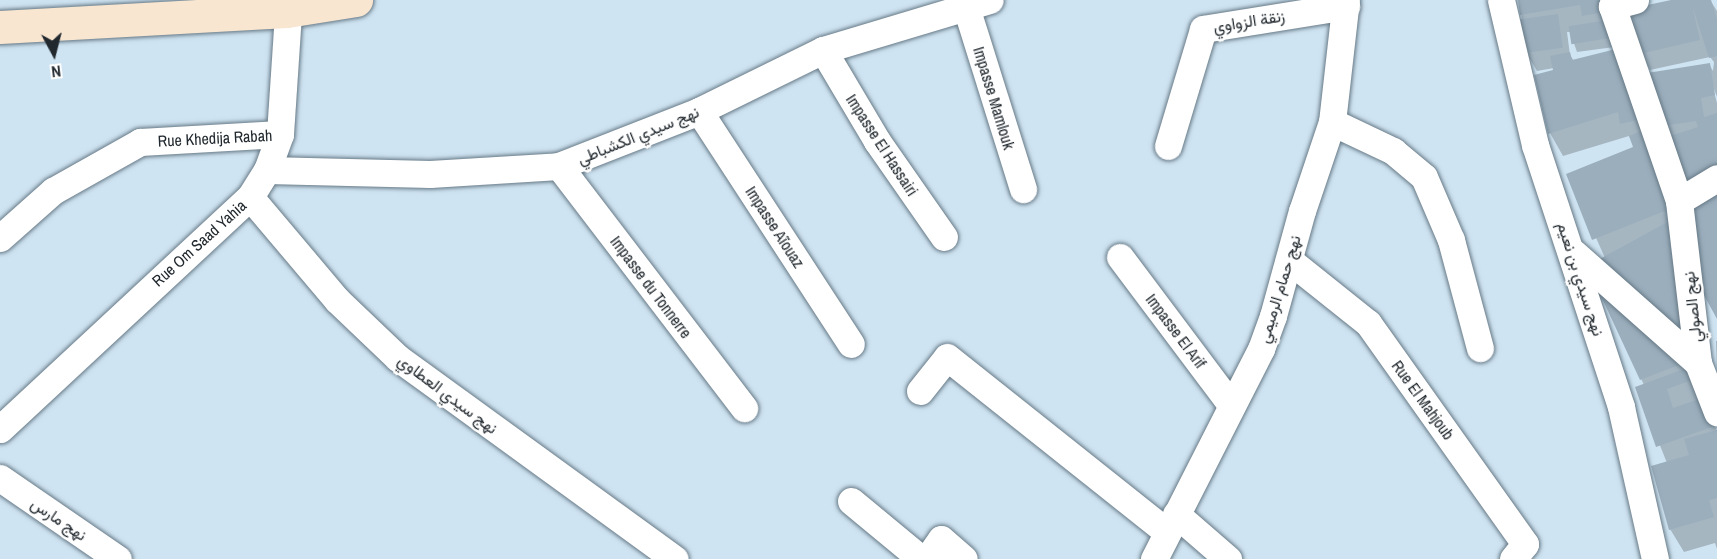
<!DOCTYPE html>
<meta charset="utf-8">
<style>
body{margin:0}
#map{position:relative;width:1717px;height:559px;overflow:hidden;background:#cfe4f2;font-family:"Archivo Narrow",Vazirmatn,sans-serif}
div>[style]{position:absolute}
.shadow>*{inset:0;background:#0003}
.building>*{inset:0;background:#9baebc;transform-origin:0 0}
.roads{filter:drop-shadow(0 0 2px #667986) drop-shadow(0 0 2px #667986)}
.street>*{height:27px;margin:-13.5px;padding:0 13.5px;transform-origin:13.5px;border-radius:13.5px;background:#fff}
.secondary>*{height:33px;margin:-16.5px;padding:0 16.5px;transform-origin:16.5px;border-radius:16.5px;background:#f8e6d1}
span{translate:-50% -50%;white-space:nowrap;text-align:center;line-height:1.15;-webkit-text-stroke:4.5px #fff;paint-order:stroke}
.street-label{font-size:16px;color:#21282e}
.north{position:absolute;left:24px;top:24px;width:60px;height:60px;-webkit-text-stroke:4px #fff;paint-order:stroke;rotate:173deg;font-size:16px;font-weight:700;line-height:24px;text-align:center;color:#21282e}
.north::after{content:'';display:block;margin:auto;width:21px;height:27px;background:#21282e;clip-path:polygon(50% 0,100% 100%,50% 72%,0 100%)}
</style>
<div id="map">
<div class="shadow">
<div style="clip-path:polygon(1519px 0,1611px 0,1622px 46px,1577px 52px,1570px 32px,1567px 32px,1570px 55px,1574px 61px,1627px 48px,1641px 71px,1658px 142px,1688px 213px,1715px 198px,1695px 203px,1686px 186px,1671px 143px,1666px 144px,1656px 126px,1648px 75px,1709px 64px,1713px 71px,1714px 62px,1710px 57px,1650px 70px,1640px 53px,1630px 11px,1678px 0,1710px 0,1717px 11px,1717px 97px,1711px 81px,1717px 103px,1717px 316px,1696px 277px,1698px 391px,1717px 431px,1717px 549px,1715px 543px,1684px 552px,1670px 529px,1653px 467px,1667px 463px,1637px 388px,1644px 385px,1589px 267px,1605px 258px,1568px 175px,1635px 148px,1629px 136px,1563px 156px,1550px 133px,1536px 77px,1555px 71px,1554px 68px,1537px 71px,1527px 54px)"></div>
<div style="clip-path:polygon(1716px 341px,1717px 341px,1717px 374px)"></div>
</div>
<div class="building">
<div style="clip-path:polygon(1518px 0,1602px 0,1604px 12px,1582px 16px,1580px 5px,1520px 15px)"></div>
<div style="clip-path:polygon(1671px 0,1711px 0,1717px 19px,1717px 56px,1709px 58px,1692px 5px,1700px 40px,1639px 54px,1629px 9px)"></div>
<div style="left:1558px;top:14px;width:34px;height:38px;rotate:82deg"></div>
<div style="left:1615px;top:19px;width:18px;height:47px;rotate:81deg"></div>
<div style="clip-path:polygon(1628px 46px,1646px 118px,1620px 124px,1618px 112px,1548px 134px,1534px 75px,1553px 70px,1550px 56px,1570px 52px,1572px 60px)"></div>
<div style="clip-path:polygon(1710px 63px,1715px 95px,1701px 98px,1704px 117px,1717px 113px,1717px 176px,1684px 187px,1667px 137px,1698px 127px,1696px 121px,1655px 127px,1647px 73px)"></div>
<div style="clip-path:polygon(1651px 127px,1682px 204px,1592px 240px,1566px 174px,1633px 147px,1629px 136px)"></div>
<div style="clip-path:polygon(1717px 195px,1717px 319px,1681px 253px,1684px 363px,1640px 380px,1587px 266px)"></div>
<div style="clip-path:polygon(1687px 368px,1692px 380px,1667px 389px,1673px 408px,1702px 398px,1712px 427px,1656px 447px,1635px 387px)"></div>
<div style="clip-path:polygon(1717px 430px,1717px 498px,1709px 500px,1714px 517px,1669px 530px,1651px 466px,1689px 455px,1684px 439px)"></div>
</div>
<div class="roads">
<div class="street">
<div style="left:1501px;top:0;width:149px;rotate:76.8deg"></div>
<div style="left:1535px;top:145px;width:276px;rotate:71.8deg"></div>
<div style="left:1621px;top:407px;width:156px;rotate:77.4deg"></div>
<div style="left:1635px;top:0;width:24px;rotate:165deg"></div>
<div style="left:1612px;top:6px;width:206px;rotate:71deg"></div>
<div style="left:966px;top:7px;width:191px;rotate:72.6deg"></div>
<div style="left:823px;top:50px;width:106px;rotate:59.3deg"></div>
<div style="left:877px;top:141px;width:117px;rotate:55.1deg"></div>
<div style="left:699px;top:111px;width:278px;rotate:56.9deg"></div>
<div style="left:1332px;top:122px;width:68px;rotate:25.4deg"></div>
<div style="left:1393px;top:151px;width:40px;rotate:40deg"></div>
<div style="left:1424px;top:177px;width:69px;rotate:66.8deg"></div>
<div style="left:1451px;top:240px;width:112px;rotate:75deg"></div>
<div style="left:1168px;top:146px;width:122px;rotate:-73.3deg"></div>
<div style="left:1203px;top:29px;width:145px;rotate:-9.1deg"></div>
<div style="left:559px;top:166px;width:305px;rotate:52.6deg"></div>
<div style="left:267px;top:170px;width:163px;rotate:1.4deg"></div>
<div style="left:430px;top:174px;width:129px;rotate:-3.5deg"></div>
<div style="left:559px;top:166px;width:150px;rotate:-21.4deg"></div>
<div style="left:699px;top:111px;width:138px;rotate:-26.2deg"></div>
<div style="left:823px;top:50px;width:174px;rotate:-16.7deg"></div>
<div style="left:250px;top:197px;width:135px;rotate:49.8deg"></div>
<div style="left:337px;top:300px;width:84px;rotate:43.6deg"></div>
<div style="left:398px;top:358px;width:342px;rotate:36deg"></div>
<div style="left:0;top:238px;width:71px;rotate:-41.6deg"></div>
<div style="left:53px;top:191px;width:100px;rotate:-29.4deg"></div>
<div style="left:140px;top:142px;width:140px;rotate:-3.3deg"></div>
<div style="left:1574px;top:253px;width:166px;rotate:41.6deg"></div>
<div style="left:1698px;top:363px;width:163px;rotate:-96.7deg"></div>
<div style="left:1679px;top:201px;width:44px;rotate:-31.2deg"></div>
<div style="left:1120px;top:257px;width:185px;rotate:53.1deg"></div>
<div style="left:1289px;top:260px;width:101px;rotate:38.6deg"></div>
<div style="left:1368px;top:323px;width:271px;rotate:54.6deg"></div>
<div style="left:1525px;top:544px;width:19px;rotate:129deg"></div>
<div style="left:1698px;top:363px;width:53px;rotate:68.8deg"></div>
<div style="left:920px;top:391px;width:43px;rotate:-51.5deg"></div>
<div style="left:947px;top:357px;width:281px;rotate:38.5deg"></div>
<div style="left:0;top:429px;width:341px;rotate:-42.9deg"></div>
<div style="left:250px;top:197px;width:32px;rotate:-58deg"></div>
<div style="left:267px;top:170px;width:38px;rotate:-70deg"></div>
<div style="left:280px;top:134px;width:134px;rotate:-86.2deg"></div>
<div style="left:0;top:478px;width:143px;rotate:34.5deg"></div>
<div style="left:851px;top:501px;width:91px;rotate:39.6deg"></div>
<div style="left:1176px;top:514px;width:69px;rotate:40.9deg"></div>
<div style="left:927px;top:559px;width:24px;rotate:-55deg"></div>
<div style="left:941px;top:539px;width:30px;rotate:41deg"></div>
<div style="left:1154px;top:559px;width:236px;rotate:-63deg"></div>
<div style="left:1261px;top:349px;width:35px;rotate:-70deg"></div>
<div style="left:1273px;top:316px;width:109px;rotate:-74.6deg"></div>
<div style="left:1302px;top:211px;width:94px;rotate:-71.4deg"></div>
<div style="left:1332px;top:122px;width:123px;rotate:-83.5deg"></div>
</div>
<div class="secondary">
<div style="left:0;top:27px;width:287px;rotate:-3.2deg"></div>
<div style="left:287px;top:11px;width:70px;rotate:-9.1deg"></div>
</div>
</div>
<div class="street-label">
<span style="left:1249px;top:21px;rotate:-9deg">زنقة الزواوي</span>
<span style="left:994px;top:98px;rotate:73deg">Impasse Mamlouk</span>
<span style="left:638px;top:135px;rotate:-22deg">نهج سيدي الكشباطي</span>
<span style="left:215px;top:138px;rotate:-3deg">Rue Khedija Rabah</span>
<span style="left:882px;top:145px;rotate:57deg">Impasse El Hassairi</span>
<span style="left:775px;top:227px;rotate:57deg">Impasse Aĩouaz</span>
<span style="left:199px;top:243px;rotate:-42deg">Rue Om Saad Yahia</span>
<span style="left:1581px;top:279px;rotate:72deg">نهج سيدي بن نعيم</span>
<span style="left:651px;top:287px;rotate:53deg">Impasse du Tonnerre</span>
<span style="left:1279px;top:289px;rotate:-73deg">نهج حمام الرميمي</span>
<span style="left:1692px;top:307px;rotate:-96deg">نهج الصولي</span>
<span style="left:1176px;top:331px;rotate:53deg">Impasse El Arif</span>
<span style="left:448px;top:394px;rotate:37deg">نهج سيدي العطاوي</span>
<span style="left:1423px;top:400px;rotate:54deg">Rue El Mahjoub</span>
<span style="left:59px;top:519px;rotate:34deg">نهج مارس</span>
</div>
<div class="north">N</div>
</div>
